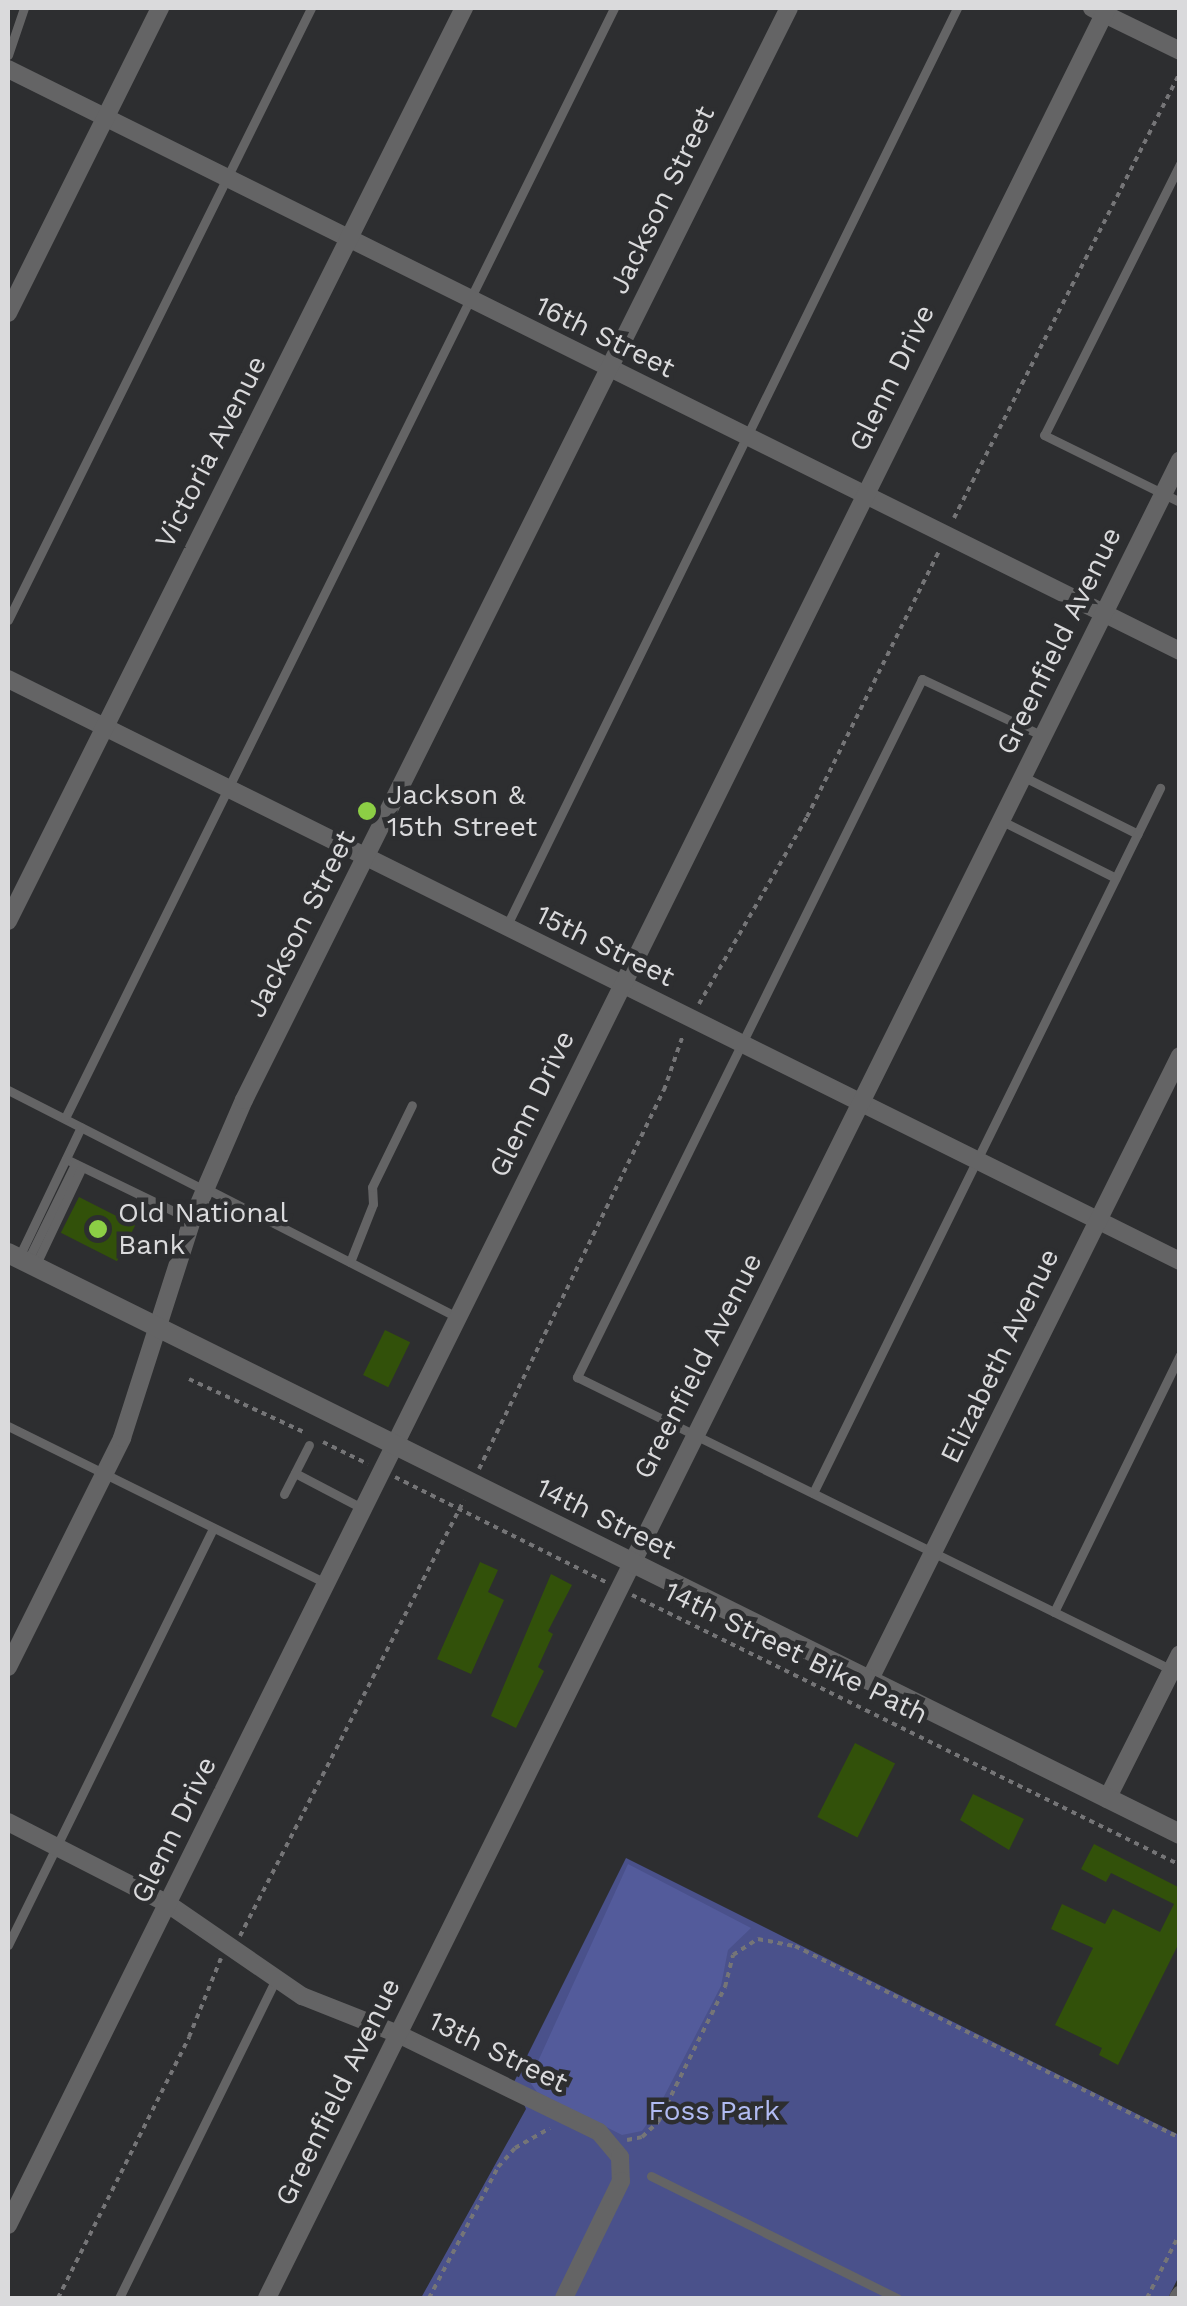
<!DOCTYPE html>
<style>
body{margin:0}
#map{position:relative;width:1187px;height:2306px;overflow:hidden;background:#2d2e30;font-family:"Work Sans",sans-serif}
div>[style]{position:absolute}
.green>*{inset:0;background:#4a518b}
.forest>*{inset:0;background:#535b9b}
.building>*{inset:0;background:#32510a;transform-origin:0 0}
.path>*{height:4px;margin-top:-2px;transform-origin:0;background:repeating-linear-gradient(90deg,#757577 0 5px,transparent 0 10px)}
.service>*{height:9px;margin:-4.5px;padding:0 4.5px;transform-origin:4.5px;border-radius:4.5px;background:#646465}
.minor>*{height:18px;margin:-9px;padding:0 9px;transform-origin:9px;border-radius:9px;background:#646465}
.tertiary>*{height:20px;margin:-10px;padding:0 10px;transform-origin:10px;border-radius:10px;background:#646465}
.dots>*{width:28px;height:28px;translate:-50% -50%;box-sizing:border-box;border:5px solid #2d2e30;border-radius:50%}
span{translate:-50% -50%;white-space:nowrap;text-align:center;line-height:1.15;-webkit-text-stroke:9px #2d2e30;paint-order:stroke}
.street-label{font-size:28px;color:#dadadc}
.poi-label{font-size:28px;color:#dadadc}
.left{translate:0 -50%;text-align:left}
.park-label{font-size:28px;color:#b1bbf2}
.frame{position:absolute;inset:0;border:10px solid #dadadc;pointer-events:none}
</style>
<div id="map">
<div class="green">
<div style="clip-path:polygon(626px 1858px,1179px 2135px,1179px 2276px,1168px 2298px,421px 2298px,526px 2109px,514px 2082px)"></div>
</div>
<div class="forest">
<div style="clip-path:polygon(628px 1864px,751px 1928px,728px 1950px,721px 1986px,656px 2112px,642px 2131px,622px 2135px,537px 2092px,529px 2081px)"></div>
</div>
<div class="building">
<div style="left:79px;top:1197px;width:63px;height:40px;rotate:27deg"></div>
<div style="left:385px;top:1330px;width:28px;height:50px;rotate:26deg"></div>
<div style="clip-path:polygon(480px 1562px,498px 1570px,488px 1592px,504px 1600px,471px 1674px,437px 1659px)"></div>
<div style="clip-path:polygon(551px 1574px,572px 1585px,548px 1631px,553px 1634px,538px 1667px,544px 1671px,516px 1728px,491px 1716px)"></div>
<div style="left:855px;top:1743px;width:45px;height:83px;rotate:27deg"></div>
<div style="clip-path:polygon(973px 1794px,1024px 1819px,1009px 1850px,960px 1820px)"></div>
<div style="clip-path:polygon(1094px 1844px,1180px 1888px,1180px 1941px,1118px 2065px,1099px 2055px,1102px 2048px,1055px 2025px,1093px 1948px,1051px 1929px,1062px 1904px,1105px 1924px,1113px 1909px,1160px 1932px,1174px 1904px,1111px 1873px,1106px 1882px,1081px 1869px)"></div>
</div>
<div class="path">
<div style="left:954px;top:518px;width:500px;rotate:-63.1deg"></div>
<div style="left:699px;top:1004px;width:216px;rotate:-60deg"></div>
<div style="left:807px;top:817px;width:299px;rotate:-63.6deg"></div>
<div style="left:189px;top:1379px;width:129px;rotate:24.8deg"></div>
<div style="left:323px;top:1442px;width:50px;rotate:26.1deg"></div>
<div style="left:479px;top:1469px;width:422px;rotate:-64deg"></div>
<div style="left:664px;top:1090px;width:58px;rotate:-70.9deg"></div>
<div style="left:395px;top:1477px;width:236px;rotate:26.5deg"></div>
<div style="left:632px;top:1595px;width:611px;rotate:26.23deg"></div>
<div style="left:240px;top:1936px;width:490px;rotate:-62.8deg"></div>
<div style="left:627px;top:2140px;width:15px;rotate:-11deg"></div>
<div style="left:642px;top:2137px;width:22px;rotate:-43deg"></div>
<div style="left:658px;top:2122px;width:151px;rotate:-63.6deg"></div>
<div style="left:725px;top:1987px;width:33px;rotate:-76deg"></div>
<div style="left:733px;top:1955px;width:30px;rotate:-33deg"></div>
<div style="left:758px;top:1939px;width:38px;rotate:11deg"></div>
<div style="left:795px;top:1946px;width:430px;rotate:26.5deg"></div>
<div style="left:58px;top:2298px;width:292px;rotate:-63.3deg"></div>
<div style="left:189px;top:2037px;width:85px;rotate:-67.9deg"></div>
<div style="left:429px;top:2298px;width:148px;rotate:-62.2deg"></div>
<div style="left:498px;top:2167px;width:25px;rotate:-48deg"></div>
<div style="left:515px;top:2148px;width:40px;rotate:-29.7deg"></div>
<div style="left:1147px;top:2298px;width:73px;rotate:-63.1deg"></div>
</div>
<div class="service">
<div style="left:8px;top:55px;width:50px;rotate:-71.2deg"></div>
<div style="left:1180px;top:164px;width:303px;rotate:116.6deg"></div>
<div style="left:1044px;top:435px;width:152px;rotate:26.2deg"></div>
<div style="left:8px;top:620px;width:683px;rotate:-63.66deg"></div>
<div style="left:1043px;top:736px;width:134px;rotate:-154.8deg"></div>
<div style="left:922px;top:679px;width:779px;rotate:116.3deg"></div>
<div style="left:577px;top:1377px;width:665px;rotate:26.22deg"></div>
<div style="left:1024px;top:777px;width:127px;rotate:26.6deg"></div>
<div style="left:1002px;top:821px;width:127px;rotate:26.6deg"></div>
<div style="left:506px;top:927px;width:1024px;rotate:-63.86deg"></div>
<div style="left:8px;top:1090px;width:220px;rotate:27deg"></div>
<div style="left:65px;top:1118px;width:1238px;rotate:-63.68deg"></div>
<div style="left:66px;top:1159px;width:140px;rotate:25.8deg"></div>
<div style="left:205px;top:1188px;width:283px;rotate:27.1deg"></div>
<div style="left:18px;top:1259px;width:146px;rotate:-64.5deg"></div>
<div style="left:28px;top:1260px;width:107px;rotate:-63.9deg"></div>
<div style="left:350px;top:1262px;width:62px;rotate:-68.4deg"></div>
<div style="left:373px;top:1204px;width:17px;rotate:-93deg"></div>
<div style="left:372px;top:1187px;width:91px;rotate:-64deg"></div>
<div style="left:36px;top:1264px;width:107px;rotate:-64.6deg"></div>
<div style="left:8px;top:1426px;width:356px;rotate:26.3deg"></div>
<div style="left:295px;top:1473px;width:78px;rotate:27.6deg"></div>
<div style="left:813px;top:1493px;width:786px;rotate:-63.79deg"></div>
<div style="left:284px;top:1494px;width:55px;rotate:-63deg"></div>
<div style="left:1054px;top:1612px;width:286px;rotate:-63.9deg"></div>
<div style="left:8px;top:1945px;width:464px;rotate:-63.8deg"></div>
<div style="left:651px;top:2176px;width:275px;rotate:26.4deg"></div>
<div style="left:119px;top:2298px;width:353px;rotate:-63.8deg"></div>
</div>
<div class="minor">
<div style="left:1092px;top:8px;width:98px;rotate:26deg"></div>
<div style="left:8px;top:69px;width:1309px;rotate:26.41deg"></div>
<div style="left:8px;top:313px;width:341px;rotate:-63.5deg"></div>
<div style="left:8px;top:679px;width:1309px;rotate:26.41deg"></div>
<div style="left:8px;top:921px;width:1021px;rotate:-63.46deg"></div>
<div style="left:8px;top:1667px;width:256px;rotate:-63.5deg"></div>
<div style="left:122px;top:1438px;width:229px;rotate:-72.2deg"></div>
<div style="left:192px;top:1220px;width:131px;rotate:-66.6deg"></div>
<div style="left:244px;top:1100px;width:1220px;rotate:-63.48deg"></div>
<div style="left:869px;top:1681px;width:698px;rotate:-63.55deg"></div>
<div style="left:1107px;top:1799px;width:162px;rotate:-63.3deg"></div>
<div style="left:8px;top:1822px;width:180px;rotate:27.1deg"></div>
<div style="left:168px;top:1904px;width:163px;rotate:34.5deg"></div>
<div style="left:302px;top:1996px;width:103px;rotate:21.6deg"></div>
<div style="left:398px;top:2034px;width:224px;rotate:26deg"></div>
<div style="left:599px;top:2132px;width:33px;rotate:50deg"></div>
<div style="left:620px;top:2157px;width:24px;rotate:88deg"></div>
<div style="left:621px;top:2181px;width:130px;rotate:116deg"></div>
<div style="left:8px;top:2225px;width:2474px;rotate:-63.63deg"></div>
<div style="left:267px;top:2298px;width:2052px;rotate:-63.58deg"></div>
<div style="left:1178px;top:2298px;width:4px;rotate:-56deg"></div>
</div>
<div class="tertiary">
<div style="left:8px;top:1253px;width:1308px;rotate:26.37deg"></div>
</div>
<div class="dots">
<div style="left:367px;top:811px;background:#8cce45"></div>
<div style="left:98px;top:1229px;background:#8cce45"></div>
</div>
<div class="street-label">
<span style="left:662px;top:200px;rotate:-64deg">Jackson Street</span>
<span style="left:605px;top:337px;rotate:26deg">16th Street</span>
<span style="left:892px;top:378px;rotate:-64deg">Glenn Drive</span>
<span style="left:211px;top:452px;rotate:-63deg">Victoria Avenue</span>
<span style="left:1059px;top:641px;rotate:-64deg">Greenfield Avenue</span>
<span style="left:301px;top:924px;rotate:-63deg">Jackson Street</span>
<span style="left:605px;top:946px;rotate:26deg">15th Street</span>
<span style="left:532px;top:1104px;rotate:-64deg">Glenn Drive</span>
<span style="left:1000px;top:1356px;rotate:-64deg">Elizabeth Avenue</span>
<span style="left:698px;top:1366px;rotate:-63deg">Greenfield Avenue</span>
<span style="left:606px;top:1519px;rotate:26deg">14th Street</span>
<span style="left:796px;top:1653px;rotate:26deg">14th Street Bike Path</span>
<span style="left:174px;top:1830px;rotate:-64deg">Glenn Drive</span>
<span style="left:498px;top:2052px;rotate:26deg">13th Street</span>
<span style="left:338px;top:2092px;rotate:-64deg">Greenfield Avenue</span>
</div>
<div class="poi-label">
<span class="left" style="left:387px;top:811px">Jackson &amp;<br>15th Street</span>
<span class="left" style="left:118px;top:1229px">Old National<br>Bank</span>
</div>
<div class="park-label">
<span style="left:714px;top:2111px">Foss Park</span>
</div>
<div class="frame"></div>
</div>
